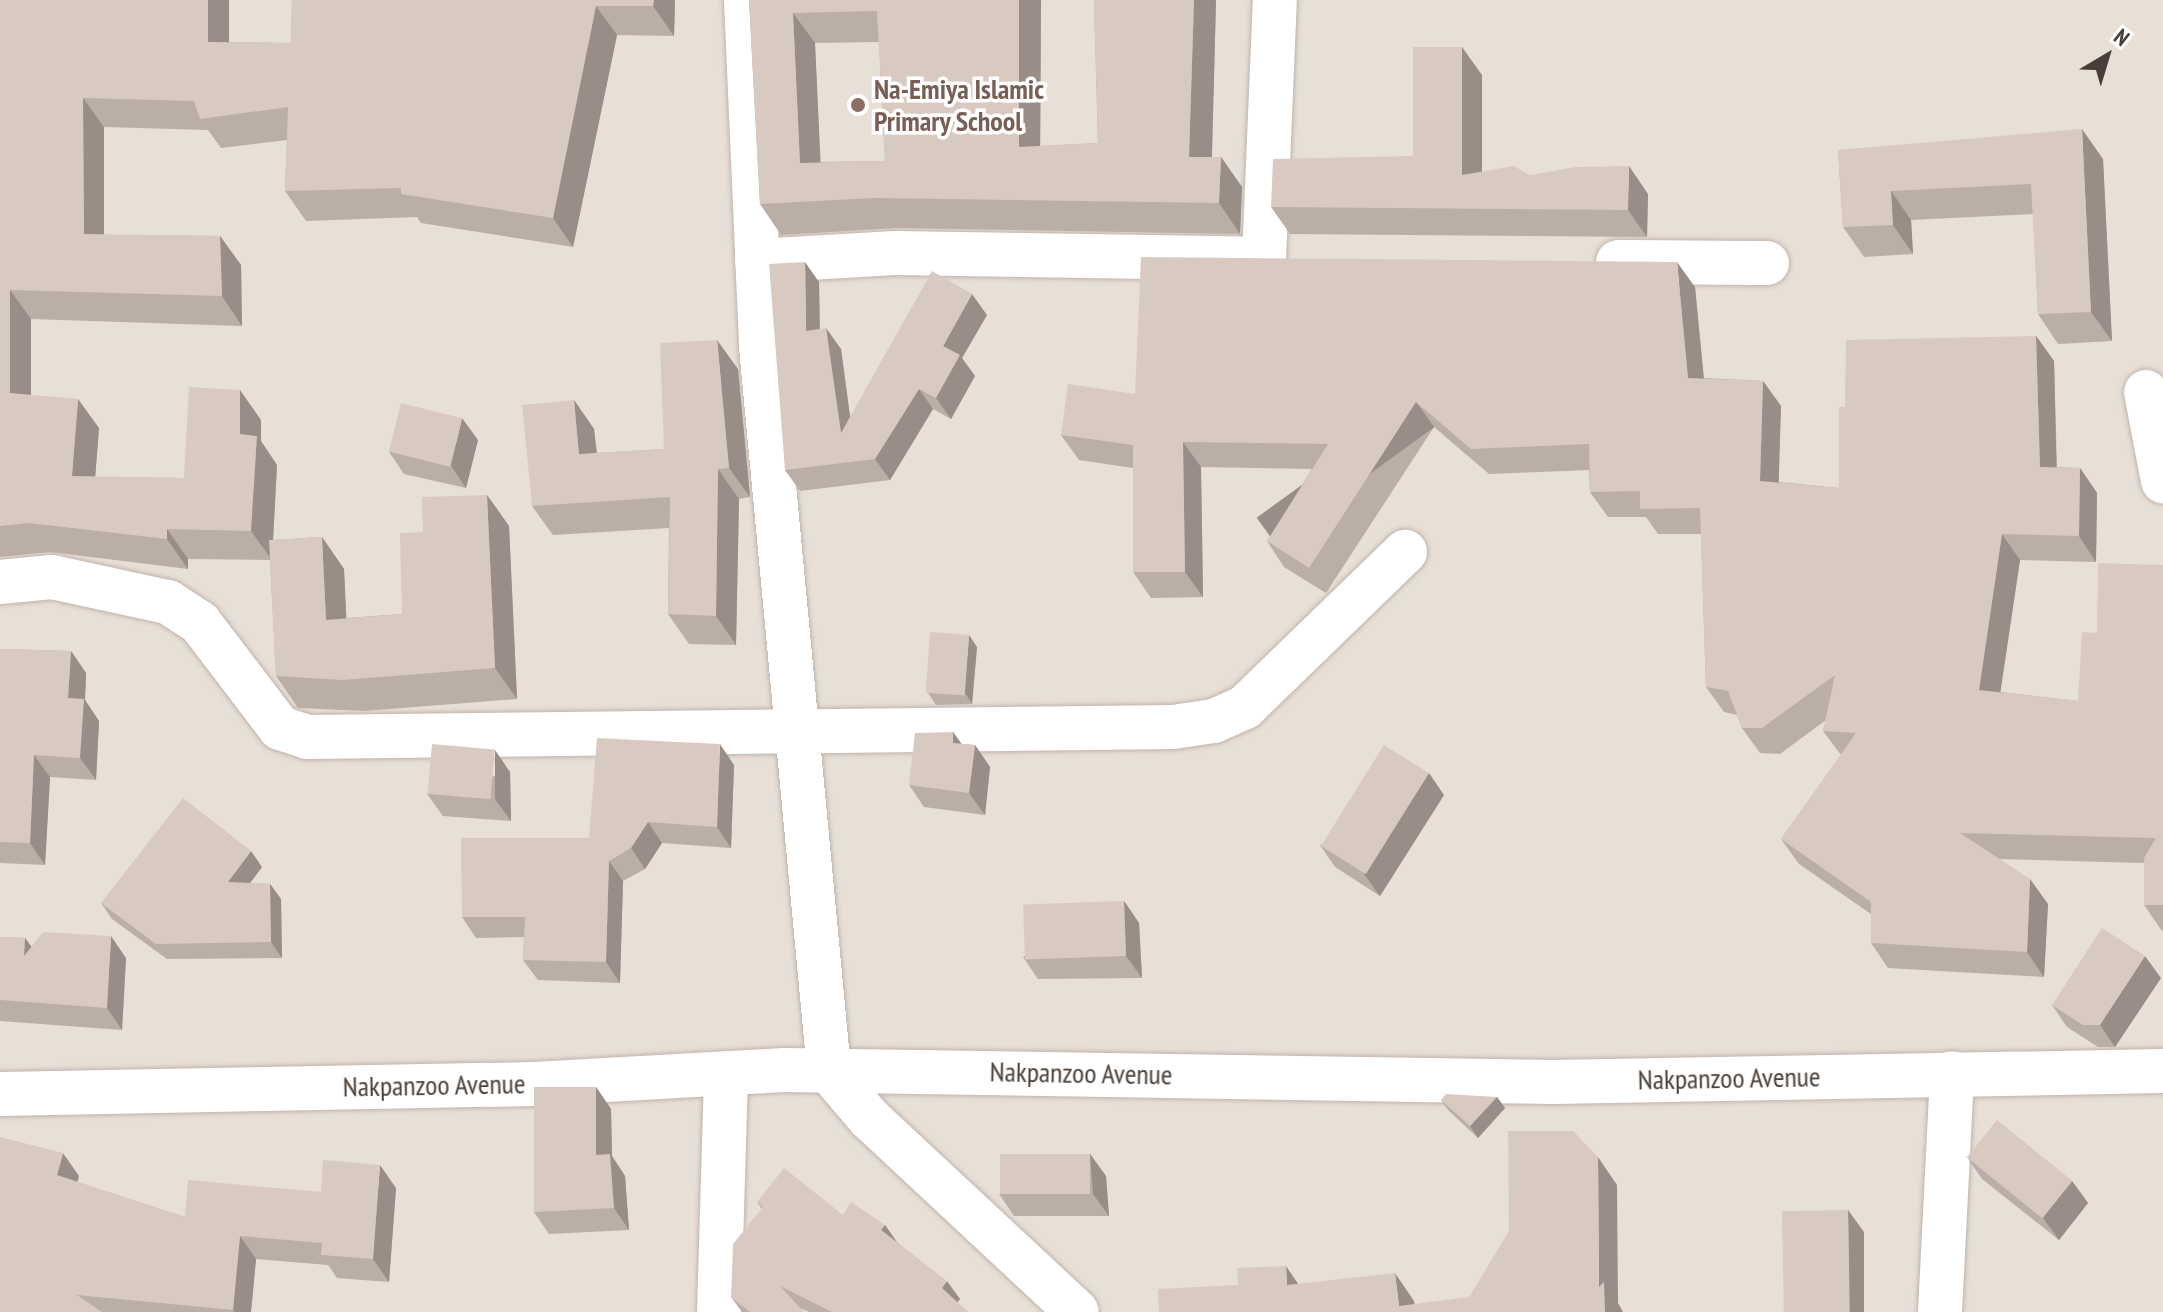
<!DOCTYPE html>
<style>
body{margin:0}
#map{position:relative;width:2163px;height:1312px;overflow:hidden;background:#f4eee9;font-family:"PT Sans Narrow",sans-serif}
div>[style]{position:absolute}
.residential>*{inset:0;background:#e8dfd7;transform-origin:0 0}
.roads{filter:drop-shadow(0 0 2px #c0b4ab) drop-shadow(0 0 2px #c0b4ab)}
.minor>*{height:44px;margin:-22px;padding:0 22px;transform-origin:22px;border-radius:22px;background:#fff}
.wall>*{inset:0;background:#bbaea6}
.shaded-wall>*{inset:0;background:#988d87;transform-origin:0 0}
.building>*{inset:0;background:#d9cac1;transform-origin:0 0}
.dots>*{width:22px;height:22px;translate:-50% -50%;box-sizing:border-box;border:4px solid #fff;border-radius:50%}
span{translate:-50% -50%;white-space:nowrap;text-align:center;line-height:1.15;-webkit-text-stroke:7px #fff;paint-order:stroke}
.education-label{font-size:28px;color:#785e54;font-weight:700}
.left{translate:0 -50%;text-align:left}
.street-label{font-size:28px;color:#483e37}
.north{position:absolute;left:2067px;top:16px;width:80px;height:80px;-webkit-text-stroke:6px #fff;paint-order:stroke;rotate:38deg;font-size:22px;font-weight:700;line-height:32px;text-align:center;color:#483e37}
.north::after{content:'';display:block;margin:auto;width:28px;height:36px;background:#483e37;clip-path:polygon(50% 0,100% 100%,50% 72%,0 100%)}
</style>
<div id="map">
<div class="residential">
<div style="left:0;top:0;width:2163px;height:1312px"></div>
</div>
<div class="roads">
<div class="minor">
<div style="left:746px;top:0;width:347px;rotate:87.5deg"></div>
<div style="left:761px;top:347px;width:727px;rotate:84.63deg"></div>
<div style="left:829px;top:1071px;width:62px;rotate:49.6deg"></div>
<div style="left:869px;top:1118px;width:284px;rotate:43deg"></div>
<div style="left:757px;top:261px;width:138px;rotate:-3.3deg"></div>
<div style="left:895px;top:253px;width:369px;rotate:0.9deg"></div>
<div style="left:1264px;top:259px;width:259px;rotate:-87.6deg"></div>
<div style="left:1618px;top:262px;width:149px;rotate:0.4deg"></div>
<div style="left:2146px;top:392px;width:91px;rotate:79.2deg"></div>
<div style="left:0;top:582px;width:52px;rotate:-5.5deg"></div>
<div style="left:52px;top:577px;width:119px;rotate:12.2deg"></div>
<div style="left:168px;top:602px;width:38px;rotate:33deg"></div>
<div style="left:200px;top:623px;width:132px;rotate:52.7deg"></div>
<div style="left:280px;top:728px;width:28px;rotate:18deg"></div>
<div style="left:307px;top:737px;width:866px;rotate:-0.66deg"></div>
<div style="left:1173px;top:727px;width:41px;rotate:-8.3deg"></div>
<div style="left:1214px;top:721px;width:34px;rotate:-24deg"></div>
<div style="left:1245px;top:707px;width:223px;rotate:-44.1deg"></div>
<div style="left:0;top:1094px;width:534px;rotate:-1.07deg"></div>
<div style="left:534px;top:1084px;width:251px;rotate:-3.2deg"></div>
<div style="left:785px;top:1070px;width:768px;rotate:0.9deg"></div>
<div style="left:1553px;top:1082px;width:610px;rotate:-1.03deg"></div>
<div style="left:719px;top:1312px;width:239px;rotate:-88.3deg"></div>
<div style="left:1940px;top:1312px;width:239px;rotate:-87.1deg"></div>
</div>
</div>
<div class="wall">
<div style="clip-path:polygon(0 0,229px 0,229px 42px,291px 43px,292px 0,675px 0,674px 36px,617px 35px,573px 247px,421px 223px,417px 217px,306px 221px,285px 191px,287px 140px,221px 148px,208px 130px,104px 127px,104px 235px,220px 236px,241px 265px,242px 326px,31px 319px,31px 395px,99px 428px,95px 477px,184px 478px,261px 420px,261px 441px,277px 465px,273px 540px,322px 537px,344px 569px,346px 618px,402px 614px,423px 532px,487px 495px,509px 526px,517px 699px,364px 711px,298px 708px,276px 676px,270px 560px,188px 559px,188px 569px,50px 552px,0 557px)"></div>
<div style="clip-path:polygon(evenodd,749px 0,1041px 0,1040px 146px,1098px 143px,1094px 0,1216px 0,1212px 157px,1221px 157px,1242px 187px,1240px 234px,895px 228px,781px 235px,760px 204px,749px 0,879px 42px,885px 161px,820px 162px,815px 43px,879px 42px)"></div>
<div style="clip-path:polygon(1482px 75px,1482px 172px,1530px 175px,1648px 194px,1647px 237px,1290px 234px,1271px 207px,1413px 156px)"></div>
<div style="clip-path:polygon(1838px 150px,2103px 159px,2112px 341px,2058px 344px,2038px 314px,2033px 214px,1911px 220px,1913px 254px,1864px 257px,1843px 227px)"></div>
<div style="clip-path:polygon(819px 282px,820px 329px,841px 349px,850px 416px,987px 315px,962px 358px,975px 376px,951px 419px,933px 409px,890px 480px,800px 491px,785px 470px)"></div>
<div style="clip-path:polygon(1695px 287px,1704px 378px,1763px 381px,1781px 406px,1778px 482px,1839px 488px,1845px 407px,2036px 336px,2054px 361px,2057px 467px,2080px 468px,2097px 493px,2096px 562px,2020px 560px,2000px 692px,2078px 701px,2097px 633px,2163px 565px,2163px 931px,2162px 931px,2144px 905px,2144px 863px,2000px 859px,2048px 904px,2044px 977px,1888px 968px,1871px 943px,1871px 914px,1799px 864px,1781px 839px,1841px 755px,1823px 731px,1826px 720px,1780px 754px,1760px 753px,1742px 728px,1737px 715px,1724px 712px,1706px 687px,1701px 534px,1658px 534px,1646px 517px,1608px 517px,1590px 492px,1589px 470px,1489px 474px,1434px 427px,1326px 593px,1284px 567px,1267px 541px,1312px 469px,1201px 467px,1203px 597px,1151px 598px,1133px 572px,1133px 468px,1079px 460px,1061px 435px,1135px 394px)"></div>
<div style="clip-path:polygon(738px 369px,750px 497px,739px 499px,736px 645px,689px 644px,668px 614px,669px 528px,553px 535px,532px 506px,574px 400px,594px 429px,597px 453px,664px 449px)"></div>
<div style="clip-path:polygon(478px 440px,466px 488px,404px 474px,389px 452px)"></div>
<div style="clip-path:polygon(977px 647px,972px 704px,936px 705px,928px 693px)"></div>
<div style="clip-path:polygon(0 649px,71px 651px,86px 673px,85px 700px,99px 721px,96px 780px,50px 777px,45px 865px,0 863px)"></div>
<div style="clip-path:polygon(953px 732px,961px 744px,975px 745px,990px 767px,985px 815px,924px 807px,909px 785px)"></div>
<div style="clip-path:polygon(734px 765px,731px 848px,662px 843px,645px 869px,623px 881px,620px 983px,538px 980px,523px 960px,524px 937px,476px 938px,462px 917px,589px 838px)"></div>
<div style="clip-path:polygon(510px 772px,511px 821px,443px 816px,427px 794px)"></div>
<div style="clip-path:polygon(1444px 795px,1380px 896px,1335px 867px,1320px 845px)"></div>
<div style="clip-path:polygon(262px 867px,250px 883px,270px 884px,281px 899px,282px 958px,167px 959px,112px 919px,101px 903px)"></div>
<div style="clip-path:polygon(1124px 901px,1139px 923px,1142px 978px,1038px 979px,1023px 957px)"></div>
<div style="clip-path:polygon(0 937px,25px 938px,32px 947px,126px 958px,122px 1030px,0 1021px)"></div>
<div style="clip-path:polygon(2161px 978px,2115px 1047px,2098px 1047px,2067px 1027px,2052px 1005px)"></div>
<div style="clip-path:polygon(596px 1087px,611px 1109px,612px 1156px,625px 1176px,629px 1230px,549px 1234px,534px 1212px)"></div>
<div style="clip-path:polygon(1497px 1097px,1505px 1108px,1478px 1138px,1449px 1111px,1441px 1100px)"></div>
<div style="clip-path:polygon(1090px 1154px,1106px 1176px,1109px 1216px,1014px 1216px,999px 1194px)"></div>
<div style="clip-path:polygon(1967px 1157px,2072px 1181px,2088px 1203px,2059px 1240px,1982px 1179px)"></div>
<div style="clip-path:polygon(79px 1176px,77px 1182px,185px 1217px,321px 1192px,396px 1188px,389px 1282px,337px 1278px,328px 1265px,256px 1259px,251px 1312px,0 1312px)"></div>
<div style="clip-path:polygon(757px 1202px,843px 1215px,885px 1225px,896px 1241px,960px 1299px,957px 1302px,968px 1312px,809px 1312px,800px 1308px,804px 1312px,742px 1312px,731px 1297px,762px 1209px)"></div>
</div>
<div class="shaded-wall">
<div style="clip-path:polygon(208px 0,229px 0,229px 71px,208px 42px)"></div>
<div style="clip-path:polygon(654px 0,675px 0,674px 36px,653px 6px)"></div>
<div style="clip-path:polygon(1019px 0,1041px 0,1040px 178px,1019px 147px)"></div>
<div style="clip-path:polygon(1194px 0,1216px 0,1211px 188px,1189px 157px)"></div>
<div style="clip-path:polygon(596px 6px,617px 35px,573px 247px,553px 218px)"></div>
<div style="clip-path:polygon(793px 13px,815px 43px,822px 193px,800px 163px)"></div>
<div style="clip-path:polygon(1462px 47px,1482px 75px,1482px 202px,1462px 175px)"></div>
<div style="clip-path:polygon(83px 98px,104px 127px,104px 264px,84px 234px)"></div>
<div style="clip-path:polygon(2082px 129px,2103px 159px,2112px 341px,2091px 312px)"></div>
<div style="clip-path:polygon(1221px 157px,1242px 187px,1240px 234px,1219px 203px)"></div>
<div style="clip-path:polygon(1629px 166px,1648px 194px,1647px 237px,1628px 210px)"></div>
<div style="clip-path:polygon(1891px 191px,1911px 220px,1913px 254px,1893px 225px)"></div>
<div style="clip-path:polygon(220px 236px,241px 265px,242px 326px,222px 296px)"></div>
<div style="clip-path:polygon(805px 262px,819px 282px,820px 352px,806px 331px)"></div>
<div style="clip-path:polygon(1677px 262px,1695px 287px,1706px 403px,1688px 378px)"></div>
<div style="clip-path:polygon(10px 290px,31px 319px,31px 423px,10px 393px)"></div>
<div style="clip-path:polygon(972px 294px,987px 315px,962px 358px,975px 376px,951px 419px,936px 398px,943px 346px)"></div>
<div style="clip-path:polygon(826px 328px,841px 349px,855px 454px,841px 433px)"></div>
<div style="clip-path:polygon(2036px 336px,2054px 361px,2057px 492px,2040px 467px)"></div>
<div style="clip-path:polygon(717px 340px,738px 369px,750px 497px,729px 468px)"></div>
<div style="clip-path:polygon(1763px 381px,1781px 406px,1778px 506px,1760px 481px)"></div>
<div style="clip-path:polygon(919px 389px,933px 409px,890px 480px,875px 459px)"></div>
<div style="clip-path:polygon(240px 390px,261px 420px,261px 441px,277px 465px,272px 560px,251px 531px,240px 434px)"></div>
<div style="clip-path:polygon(78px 399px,99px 428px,93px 506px,72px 476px)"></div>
<div style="clip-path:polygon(574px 400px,594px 429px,600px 483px,579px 454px)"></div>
<div style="left:1416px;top:402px;width:31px;height:197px;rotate:54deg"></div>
<div style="clip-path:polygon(462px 418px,478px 440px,466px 488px,451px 466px)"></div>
<div style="clip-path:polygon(1183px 442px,1201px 467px,1203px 597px,1185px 572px)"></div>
<div style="clip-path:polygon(2080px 468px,2097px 493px,2096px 562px,2079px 536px)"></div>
<div style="clip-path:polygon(718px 469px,739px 499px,736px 645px,716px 616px)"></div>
<div style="clip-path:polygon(487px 495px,509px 526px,517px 699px,495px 668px)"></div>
<div style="clip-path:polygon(167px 529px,188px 559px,188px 569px,167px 539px)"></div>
<div style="clip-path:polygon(2002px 534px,2020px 560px,1997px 715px,1979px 690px)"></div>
<div style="clip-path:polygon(322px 537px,344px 569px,348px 651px,326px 620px)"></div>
<div style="clip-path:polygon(969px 635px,977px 647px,972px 704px,965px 693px)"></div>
<div style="clip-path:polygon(71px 651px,86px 673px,85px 700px,99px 721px,96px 780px,80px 758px,68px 698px)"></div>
<div style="clip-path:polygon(953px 732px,969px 754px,953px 743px)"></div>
<div style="clip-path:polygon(720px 744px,734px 765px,731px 848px,717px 827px)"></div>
<div style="clip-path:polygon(975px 745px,990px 767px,985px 815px,969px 793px)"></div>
<div style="clip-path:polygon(495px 750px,510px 772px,511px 821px,495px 799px)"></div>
<div style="clip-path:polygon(34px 755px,50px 777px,45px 865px,30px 843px)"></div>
<div style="clip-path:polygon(1429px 773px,1444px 795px,1380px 896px,1364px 874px)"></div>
<div style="clip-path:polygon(648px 822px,662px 843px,645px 869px,631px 848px)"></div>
<div style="clip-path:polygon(251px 851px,262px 867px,239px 898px,228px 882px)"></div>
<div style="clip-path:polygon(609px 861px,623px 881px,620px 983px,606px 962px)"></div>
<div style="clip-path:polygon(2030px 879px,2048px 904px,2044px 977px,2027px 952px)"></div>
<div style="clip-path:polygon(270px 884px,281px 899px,282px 958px,271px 942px)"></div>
<div style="clip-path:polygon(1124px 901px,1139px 923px,1142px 978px,1126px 956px)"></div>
<div style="clip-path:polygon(111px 936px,126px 958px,122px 1030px,107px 1008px)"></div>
<div style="clip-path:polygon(25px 938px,41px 960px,24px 956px)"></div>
<div style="clip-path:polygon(2145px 956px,2161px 978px,2115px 1047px,2100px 1025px)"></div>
<div style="clip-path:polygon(596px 1087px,611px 1109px,612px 1156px,625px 1176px,629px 1230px,614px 1208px,596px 1155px)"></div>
<div style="clip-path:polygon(1497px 1097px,1505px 1108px,1478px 1138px,1470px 1126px)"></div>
<div style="clip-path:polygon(63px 1153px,79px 1176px,73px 1198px,57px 1175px)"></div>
<div style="clip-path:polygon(1090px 1154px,1106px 1176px,1109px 1216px,1093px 1194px)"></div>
<div style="clip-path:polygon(1598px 1157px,1617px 1185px,1618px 1303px,1623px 1312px,1605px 1312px,1599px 1287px)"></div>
<div style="clip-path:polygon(380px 1165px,396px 1188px,389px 1282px,373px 1259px)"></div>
<div style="clip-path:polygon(2072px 1181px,2088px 1203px,2059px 1240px,2043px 1218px)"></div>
<div style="clip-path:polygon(1848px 1210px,1864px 1232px,1864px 1312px,1849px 1312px)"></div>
<div style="clip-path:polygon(885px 1225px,897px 1242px,881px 1230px)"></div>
<div style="clip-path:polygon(240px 1236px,256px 1259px,251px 1312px,235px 1312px,233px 1310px)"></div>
<div style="clip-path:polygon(1286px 1266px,1305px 1294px,1287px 1285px)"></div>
<div style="clip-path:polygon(1395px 1273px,1414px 1301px,1416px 1312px,1399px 1306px)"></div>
<div style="clip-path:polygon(947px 1281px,960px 1299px,954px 1306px,942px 1288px)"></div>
</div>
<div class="building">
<div style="clip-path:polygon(0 0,208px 0,208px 42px,291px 43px,292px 0,654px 0,653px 6px,596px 6px,553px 218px,401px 194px,401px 188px,285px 191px,288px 107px,200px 119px,194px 101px,83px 98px,84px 234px,220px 236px,222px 296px,10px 290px,10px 393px,78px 399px,72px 476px,184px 478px,189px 387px,240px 390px,240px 434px,257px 436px,251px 531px,167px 529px,167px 539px,29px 523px,0 526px)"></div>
<div style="clip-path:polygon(evenodd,749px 0,1019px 0,1019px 147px,1098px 143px,1094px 0,1194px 0,1189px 157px,1221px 157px,1219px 203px,874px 198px,760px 204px,749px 0,877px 11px,885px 161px,800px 163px,793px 13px,877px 11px)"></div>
<div style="clip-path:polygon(1413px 47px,1462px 47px,1462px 175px,1514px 166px,1530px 175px,1576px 167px,1629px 166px,1628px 210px,1271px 207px,1273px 159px,1413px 156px)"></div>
<div style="clip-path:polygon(2082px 129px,2091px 312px,2038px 314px,2031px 184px,1891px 191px,1893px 225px,1843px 227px,1838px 150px)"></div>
<div style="clip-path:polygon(1141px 257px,1677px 262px,1688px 378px,1763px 381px,1760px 481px,1839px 488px,1839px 407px,1845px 407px,1846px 340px,2036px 336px,2040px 467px,2080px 468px,2079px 536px,2002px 534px,1979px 690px,2078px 701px,2082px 632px,2097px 633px,2098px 563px,2163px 565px,2163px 905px,2144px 905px,2144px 858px,2156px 838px,1960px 833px,2030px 879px,2027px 952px,1871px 943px,1871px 902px,1781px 839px,1856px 733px,1823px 731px,1835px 675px,1762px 728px,1742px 728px,1728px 691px,1706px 687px,1700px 508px,1640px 509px,1640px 491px,1590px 492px,1589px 444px,1471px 449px,1416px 402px,1309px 568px,1267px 541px,1328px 444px,1183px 442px,1185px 572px,1133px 572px,1133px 445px,1061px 435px,1068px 384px,1135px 394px)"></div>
<div style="clip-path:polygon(805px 262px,806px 331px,826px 328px,841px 433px,932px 271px,972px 294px,943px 346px,960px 355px,936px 398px,919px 389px,875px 459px,785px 470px,769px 264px)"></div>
<div style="clip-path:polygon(717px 340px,729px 468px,718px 469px,716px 616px,668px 614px,670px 497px,532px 506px,522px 405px,574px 400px,579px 454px,664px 449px,660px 343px)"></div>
<div style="left:401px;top:403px;width:63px;height:50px;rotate:14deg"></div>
<div style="clip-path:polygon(487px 495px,495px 668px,342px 680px,276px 676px,269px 540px,322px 537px,326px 620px,402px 614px,400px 533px,423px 532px,422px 497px)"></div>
<div style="left:930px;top:632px;width:39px;height:61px;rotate:4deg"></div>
<div style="clip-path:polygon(0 649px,71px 651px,68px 698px,84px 699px,80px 758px,34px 755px,30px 843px,0 842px)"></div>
<div style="clip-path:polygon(953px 732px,953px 743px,975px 745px,969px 793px,909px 785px,915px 733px)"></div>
<div style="clip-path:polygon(597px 738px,720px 744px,717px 827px,648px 822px,631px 848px,609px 861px,606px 962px,523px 960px,525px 917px,462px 917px,461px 838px,589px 838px)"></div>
<div style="left:432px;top:744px;width:63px;height:50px;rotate:5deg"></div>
<div style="left:1384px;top:745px;width:53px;height:119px;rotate:32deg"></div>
<div style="clip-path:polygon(183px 798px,251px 851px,228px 882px,270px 884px,271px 942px,156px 944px,101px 903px)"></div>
<div style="left:1124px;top:901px;width:55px;height:101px;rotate:88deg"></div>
<div style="clip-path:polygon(2102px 928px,2145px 956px,2100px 1025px,2083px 1025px,2052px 1005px)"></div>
<div style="clip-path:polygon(43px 932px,111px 936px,107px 1008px,0 1000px,0 937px,25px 938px,24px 956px)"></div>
<div style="clip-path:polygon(534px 1087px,596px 1087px,596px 1155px,610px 1154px,614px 1208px,534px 1212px)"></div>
<div style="clip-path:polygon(1446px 1094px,1497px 1097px,1470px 1126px,1441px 1100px)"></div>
<div style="left:1997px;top:1120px;width:97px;height:48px;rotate:39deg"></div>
<div style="clip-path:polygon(1508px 1131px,1573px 1131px,1598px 1157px,1599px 1287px,1604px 1282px,1605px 1312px,1159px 1312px,1158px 1289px,1238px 1285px,1237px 1268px,1286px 1266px,1287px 1285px,1395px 1273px,1399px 1306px,1469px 1297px,1509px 1231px)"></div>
<div style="clip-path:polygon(0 1137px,63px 1153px,57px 1175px,185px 1217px,188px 1180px,321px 1192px,323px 1160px,380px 1165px,373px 1259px,321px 1255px,322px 1243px,240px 1236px,233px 1310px,77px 1295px,102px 1312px,0 1312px)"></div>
<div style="left:1000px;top:1154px;width:90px;height:40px"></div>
<div style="clip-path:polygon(784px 1168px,843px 1215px,851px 1202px,885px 1225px,881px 1230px,947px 1281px,942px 1288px,968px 1312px,832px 1312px,780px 1286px,804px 1312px,750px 1312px,731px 1297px,733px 1244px,763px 1207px,757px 1202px)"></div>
<div style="left:1848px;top:1210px;width:102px;height:66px;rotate:89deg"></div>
</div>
<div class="dots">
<div style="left:858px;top:105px;background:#8d6e63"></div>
</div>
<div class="education-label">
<span class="left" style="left:874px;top:105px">Na-Emiya Islamic<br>Primary School</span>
</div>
<div class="street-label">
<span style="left:1081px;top:1073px;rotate:1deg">Nakpanzoo Avenue</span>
<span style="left:1729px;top:1078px;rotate:-1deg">Nakpanzoo Avenue</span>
<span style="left:434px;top:1085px;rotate:-1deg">Nakpanzoo Avenue</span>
</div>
<div class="north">N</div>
</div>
